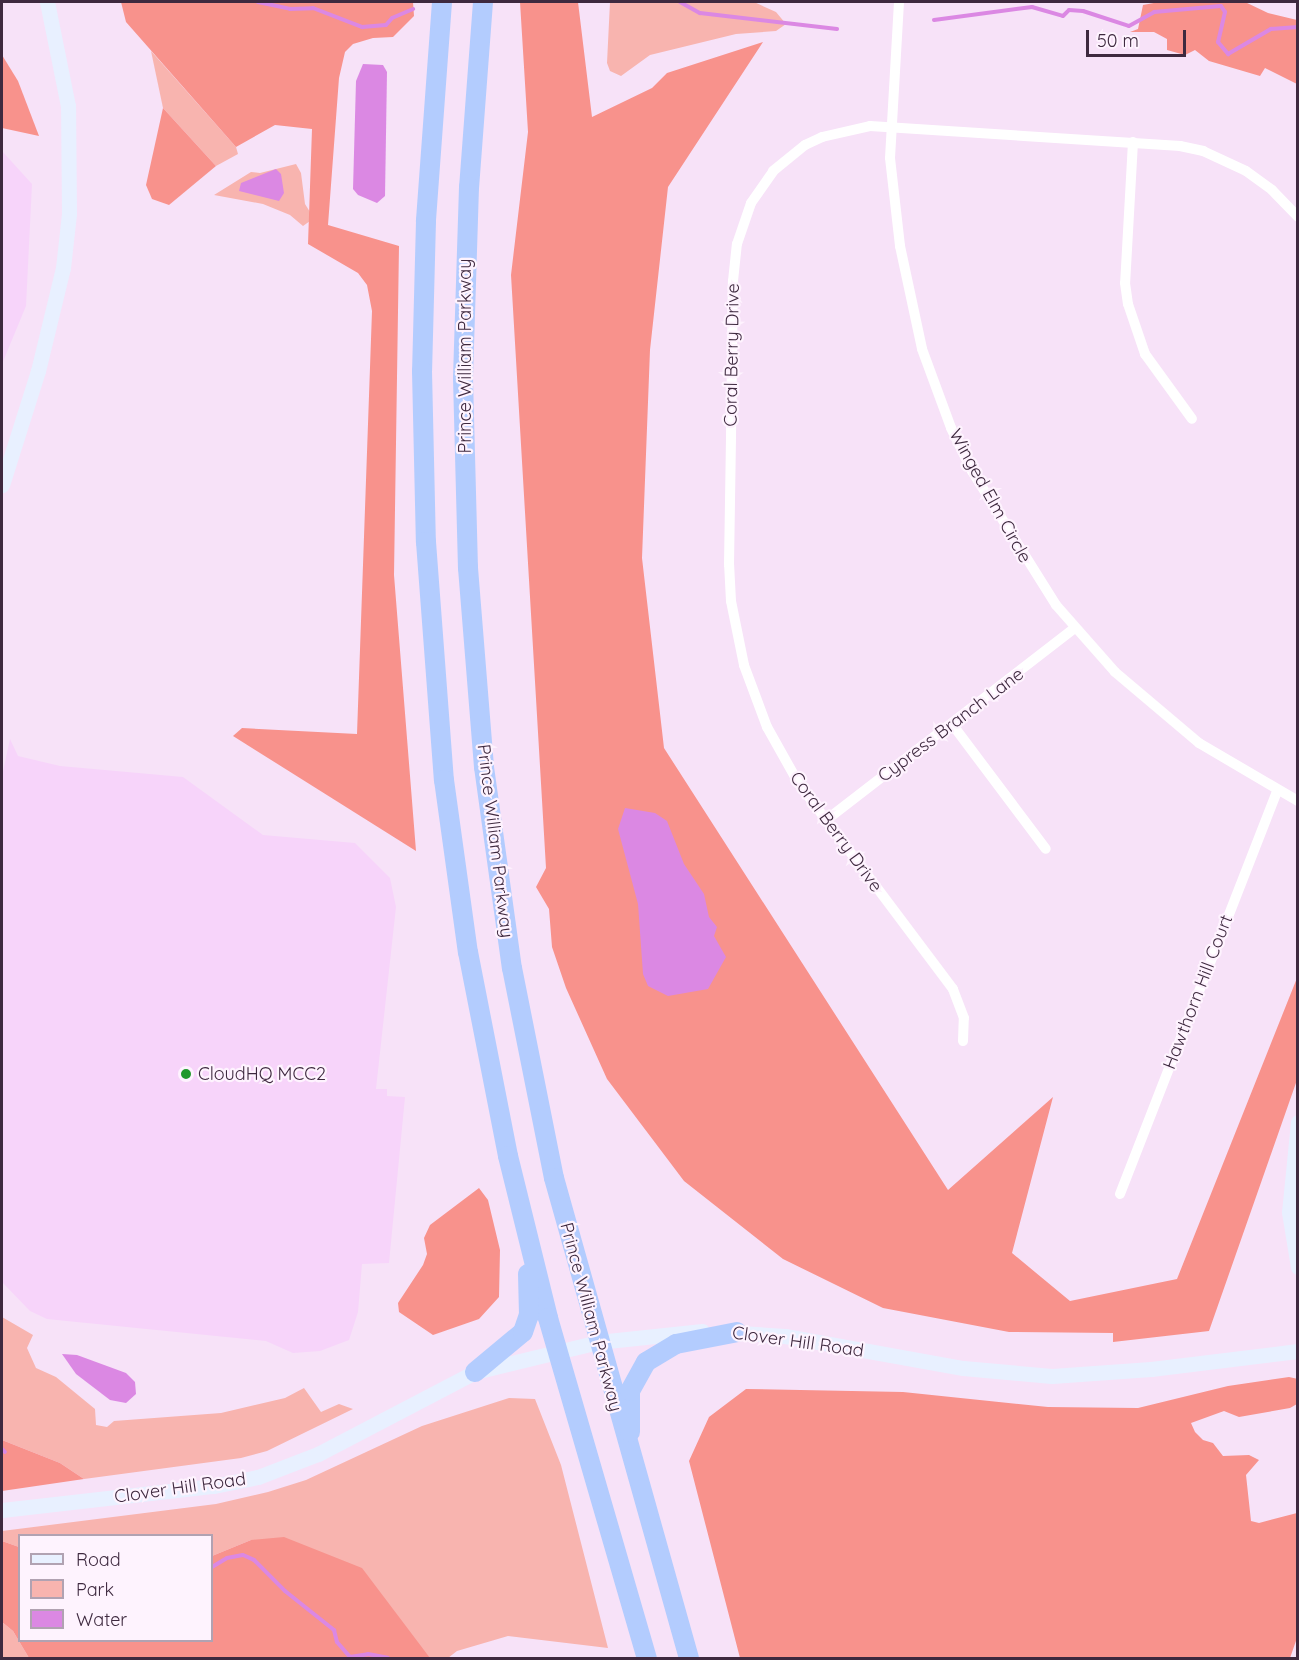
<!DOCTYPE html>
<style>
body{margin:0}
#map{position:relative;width:1299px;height:1660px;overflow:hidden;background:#f7e2f8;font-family:Quicksand,sans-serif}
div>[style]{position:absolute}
.built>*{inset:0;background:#f7d4fa}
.green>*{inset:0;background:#f8b4af}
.forest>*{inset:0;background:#f8928c}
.water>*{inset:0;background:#db88e3}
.stream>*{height:4px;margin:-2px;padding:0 2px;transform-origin:2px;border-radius:2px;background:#db88e3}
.street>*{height:10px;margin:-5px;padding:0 5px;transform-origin:5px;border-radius:5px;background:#fff}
.secondary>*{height:15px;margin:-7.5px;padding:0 7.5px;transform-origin:7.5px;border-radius:7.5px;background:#e8f0ff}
.highway>*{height:20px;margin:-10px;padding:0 10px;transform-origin:10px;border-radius:10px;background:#b3ccfe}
.dots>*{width:16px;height:16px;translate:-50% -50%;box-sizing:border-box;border:3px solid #fef3fe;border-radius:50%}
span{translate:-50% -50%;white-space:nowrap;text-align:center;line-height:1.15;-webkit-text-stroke:4.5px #fef3fe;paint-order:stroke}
.street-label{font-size:18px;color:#3e293f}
.poi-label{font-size:18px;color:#3e293f}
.left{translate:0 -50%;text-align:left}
.frame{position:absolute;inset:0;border:3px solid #3e293f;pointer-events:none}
.legend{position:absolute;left:18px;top:1534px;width:195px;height:108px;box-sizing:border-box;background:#fef3fe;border:2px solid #b1a2b2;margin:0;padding:8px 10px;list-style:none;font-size:18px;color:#3e293f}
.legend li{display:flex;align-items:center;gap:12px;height:30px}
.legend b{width:30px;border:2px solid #b1a2b2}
.scale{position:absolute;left:1086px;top:30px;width:100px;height:27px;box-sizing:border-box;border:3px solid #3e293f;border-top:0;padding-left:8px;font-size:18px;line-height:21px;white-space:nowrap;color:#3e293f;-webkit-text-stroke:4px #fef3fe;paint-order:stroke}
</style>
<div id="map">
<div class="built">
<div style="clip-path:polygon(2px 151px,32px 184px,26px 306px,2px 364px)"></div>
<div style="clip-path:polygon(10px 739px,18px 756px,60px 766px,183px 777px,263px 835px,355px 843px,390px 878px,396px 907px,376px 1089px,387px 1089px,387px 1096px,405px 1097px,389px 1263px,362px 1264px,358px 1312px,349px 1340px,320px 1351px,293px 1353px,266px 1341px,47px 1319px,30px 1311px,2px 1282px,2px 776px)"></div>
</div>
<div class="green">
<div style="clip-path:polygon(610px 2px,754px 2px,776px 12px,786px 24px,776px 31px,736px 34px,650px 55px,621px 76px,610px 71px,607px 63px)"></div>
<div style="clip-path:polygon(151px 51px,236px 147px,238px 154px,216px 166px,163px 108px)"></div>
<div style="clip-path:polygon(296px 164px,301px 173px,305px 204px,310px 212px,310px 221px,303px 226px,290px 215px,263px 204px,214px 195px,251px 172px,260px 173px)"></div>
<div style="clip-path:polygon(2px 1317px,33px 1335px,27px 1348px,36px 1368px,56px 1377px,95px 1409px,96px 1425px,107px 1427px,114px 1421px,221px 1413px,285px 1398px,304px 1388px,321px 1412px,339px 1404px,353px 1409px,267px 1451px,241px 1458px,84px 1479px,60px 1463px,2px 1440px)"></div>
<div style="clip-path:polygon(509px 1398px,535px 1399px,561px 1465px,608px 1648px,508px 1636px,457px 1651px,448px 1658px,430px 1658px,251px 1540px,212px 1556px,212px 1536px,20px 1536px,19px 1547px,2px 1541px,2px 1531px,216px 1504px,268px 1492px,306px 1480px,422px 1426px)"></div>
<div style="clip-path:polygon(2px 1622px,13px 1631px,29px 1658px,2px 1658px)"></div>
</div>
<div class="forest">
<div style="clip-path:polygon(121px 2px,413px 2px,414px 16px,393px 37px,373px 38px,353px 44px,345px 52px,339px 78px,328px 225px,399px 246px,394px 575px,416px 851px,233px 736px,242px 728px,357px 734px,372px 311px,367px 285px,358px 273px,308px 244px,312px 129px,275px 125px,236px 147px,126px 22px)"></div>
<div style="clip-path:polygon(520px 2px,578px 2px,592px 117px,652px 88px,667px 73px,763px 42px,668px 187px,650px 350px,642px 558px,664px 748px,948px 1190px,1053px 1097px,1012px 1253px,1070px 1301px,1177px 1279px,1297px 978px,1297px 1080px,1209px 1331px,1113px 1342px,1113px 1333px,1009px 1332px,883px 1308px,783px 1259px,684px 1181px,607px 1079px,566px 988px,552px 947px,549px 909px,536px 887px,546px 868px,511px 275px,528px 132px)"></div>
<div style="clip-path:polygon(1159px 2px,1245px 2px,1268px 13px,1297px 20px,1297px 84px,1265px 68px,1260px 76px,1209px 61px,1195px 50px,1185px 55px,1167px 50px,1167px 39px,1154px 32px,1130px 32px,1138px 29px,1143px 5px)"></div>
<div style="clip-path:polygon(2px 55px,18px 81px,39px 136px,2px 128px)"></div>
<div style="clip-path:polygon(163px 108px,216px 166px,169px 205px,152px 199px,146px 185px)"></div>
<div style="clip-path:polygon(479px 1188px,488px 1200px,500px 1250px,499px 1297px,479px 1319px,433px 1335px,399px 1312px,398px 1303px,423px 1265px,427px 1254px,424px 1238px,430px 1225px)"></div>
<div style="clip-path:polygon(1289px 1377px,1298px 1379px,1297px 1404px,1290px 1408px,1239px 1417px,1224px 1411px,1191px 1423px,1195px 1432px,1203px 1440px,1213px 1443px,1223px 1456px,1249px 1455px,1259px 1460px,1246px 1475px,1251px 1521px,1259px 1523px,1297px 1513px,1297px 1638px,1290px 1658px,740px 1658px,689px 1461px,709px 1417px,746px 1389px,903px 1392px,1048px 1407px,1138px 1408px,1228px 1386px)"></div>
<div style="clip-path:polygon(2px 1440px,60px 1463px,84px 1479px,2px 1491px)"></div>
<div style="clip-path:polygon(284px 1537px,362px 1568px,430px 1658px,29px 1658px,13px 1631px,2px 1622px,2px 1541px,19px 1547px,20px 1640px,212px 1640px,212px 1556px,251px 1540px)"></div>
</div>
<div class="water">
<div style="clip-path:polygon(363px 64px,383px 65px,387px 72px,385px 196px,377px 203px,358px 195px,353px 189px,356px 81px)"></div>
<div style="clip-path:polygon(276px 169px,281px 174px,284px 193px,279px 201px,239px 191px,241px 183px)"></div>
<div style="clip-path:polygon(625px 808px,655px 813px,667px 821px,684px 864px,704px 894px,709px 917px,717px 927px,714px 936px,726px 957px,708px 989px,668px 996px,648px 986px,643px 974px,638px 904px,618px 829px)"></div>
<div style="clip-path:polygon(62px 1354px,77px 1355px,126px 1373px,135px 1382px,136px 1394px,126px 1403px,110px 1400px,76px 1374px)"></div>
</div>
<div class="stream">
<div style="left:258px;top:2px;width:33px;rotate:12deg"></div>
<div style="left:290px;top:9px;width:23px;rotate:-2deg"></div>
<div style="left:313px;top:8px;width:53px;rotate:21.2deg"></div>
<div style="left:362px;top:27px;width:24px;rotate:-5deg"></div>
<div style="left:386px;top:25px;width:9px;rotate:-49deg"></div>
<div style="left:392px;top:18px;width:23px;rotate:-23deg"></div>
<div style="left:680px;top:2px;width:23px;rotate:29deg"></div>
<div style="left:700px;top:13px;width:138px;rotate:6.7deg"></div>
<div style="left:934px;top:20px;width:99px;rotate:-7.6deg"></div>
<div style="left:1032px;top:7px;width:32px;rotate:16deg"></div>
<div style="left:1063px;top:16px;width:8px;rotate:-45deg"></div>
<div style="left:1069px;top:10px;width:14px;rotate:4deg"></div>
<div style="left:1083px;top:11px;width:48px;rotate:18.1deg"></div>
<div style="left:1129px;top:26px;width:29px;rotate:-29deg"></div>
<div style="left:1154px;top:12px;width:67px;rotate:-5.1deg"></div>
<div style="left:1221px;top:6px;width:7px;rotate:56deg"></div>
<div style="left:1225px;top:12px;width:31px;rotate:103deg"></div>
<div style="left:1218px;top:42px;width:16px;rotate:50deg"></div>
<div style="left:1228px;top:54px;width:50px;rotate:-30.2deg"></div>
<div style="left:1271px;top:29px;width:27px;rotate:-4deg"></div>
<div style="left:2px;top:1449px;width:4px;rotate:45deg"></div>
<div style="left:212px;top:1567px;width:17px;rotate:-31deg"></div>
<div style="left:227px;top:1558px;width:16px;rotate:-11deg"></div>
<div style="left:243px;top:1555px;width:12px;rotate:24deg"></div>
<div style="left:254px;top:1560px;width:44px;rotate:45deg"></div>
<div style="left:285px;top:1591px;width:63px;rotate:38.5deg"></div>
<div style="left:334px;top:1630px;width:12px;rotate:76deg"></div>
<div style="left:337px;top:1642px;width:20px;rotate:49deg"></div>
<div style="left:350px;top:1657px;width:18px;rotate:-9deg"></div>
<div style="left:368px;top:1654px;width:20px;rotate:11deg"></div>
</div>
<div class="street">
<div style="left:899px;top:2px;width:156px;rotate:93.3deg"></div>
<div style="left:890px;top:158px;width:89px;rotate:83.5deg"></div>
<div style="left:900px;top:246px;width:105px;rotate:77.9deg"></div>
<div style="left:922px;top:349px;width:84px;rotate:69.8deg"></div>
<div style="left:951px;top:428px;width:48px;rotate:64deg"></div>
<div style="left:972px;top:471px;width:158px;rotate:57.9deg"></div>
<div style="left:1056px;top:605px;width:89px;rotate:48.6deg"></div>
<div style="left:1115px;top:672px;width:110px;rotate:40.2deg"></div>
<div style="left:1199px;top:743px;width:115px;rotate:30.4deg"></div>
<div style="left:1133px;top:142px;width:141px;rotate:93.2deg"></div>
<div style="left:1125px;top:283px;width:21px;rotate:82deg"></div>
<div style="left:1128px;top:304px;width:53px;rotate:71.2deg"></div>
<div style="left:1145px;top:354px;width:80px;rotate:54.1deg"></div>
<div style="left:952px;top:724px;width:156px;rotate:53.1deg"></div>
<div style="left:825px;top:821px;width:316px;rotate:-37.7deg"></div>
<div style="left:963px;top:1041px;width:23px;rotate:-88deg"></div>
<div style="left:964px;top:1018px;width:31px;rotate:-111deg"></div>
<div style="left:953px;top:989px;width:256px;rotate:-126.9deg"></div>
<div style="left:799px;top:784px;width:65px;rotate:-119.3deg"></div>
<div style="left:767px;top:727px;width:66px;rotate:-110.4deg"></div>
<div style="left:744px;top:665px;width:65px;rotate:-101.5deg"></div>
<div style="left:731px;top:601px;width:36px;rotate:-93deg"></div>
<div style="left:729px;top:565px;width:128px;rotate:-89.1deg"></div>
<div style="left:731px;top:437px;width:156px;rotate:-89.3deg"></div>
<div style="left:733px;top:281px;width:37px;rotate:-84deg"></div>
<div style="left:737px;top:244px;width:43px;rotate:-71.1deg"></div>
<div style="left:751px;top:203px;width:39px;rotate:-55deg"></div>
<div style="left:773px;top:171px;width:41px;rotate:-39.1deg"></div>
<div style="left:805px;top:145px;width:19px;rotate:-25deg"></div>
<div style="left:822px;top:137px;width:49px;rotate:-12.9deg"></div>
<div style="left:870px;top:126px;width:311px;rotate:3.7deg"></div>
<div style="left:1180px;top:146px;width:24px;rotate:12deg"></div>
<div style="left:1203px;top:151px;width:47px;rotate:24.9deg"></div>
<div style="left:1246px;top:171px;width:32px;rotate:36deg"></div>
<div style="left:1272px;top:190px;width:37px;rotate:46deg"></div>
<div style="left:1120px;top:1194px;width:433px;rotate:-68.7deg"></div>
</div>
<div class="secondary">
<div style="left:2px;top:485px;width:120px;rotate:-72.5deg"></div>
<div style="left:38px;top:371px;width:106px;rotate:-76.4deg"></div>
<div style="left:63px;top:268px;width:54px;rotate:-83.7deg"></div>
<div style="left:69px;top:214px;width:108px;rotate:-90.5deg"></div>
<div style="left:68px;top:106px;width:106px;rotate:-101.4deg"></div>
<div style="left:1298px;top:1122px;width:90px;rotate:95.7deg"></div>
<div style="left:1289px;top:1212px;width:56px;rotate:80.7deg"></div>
<div style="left:726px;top:1332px;width:59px;rotate:3.9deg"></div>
<div style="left:785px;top:1336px;width:181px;rotate:10.2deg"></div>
<div style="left:963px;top:1368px;width:89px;rotate:5.1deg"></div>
<div style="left:1052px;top:1376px;width:99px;rotate:-4deg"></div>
<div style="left:1151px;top:1369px;width:148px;rotate:-7deg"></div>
<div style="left:2px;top:1510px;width:213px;rotate:-6.5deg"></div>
<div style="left:214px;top:1486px;width:45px;rotate:-11.6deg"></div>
<div style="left:258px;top:1477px;width:64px;rotate:-21deg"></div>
<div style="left:318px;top:1454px;width:177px;rotate:-27.6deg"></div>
<div style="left:475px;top:1372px;width:127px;rotate:-13.7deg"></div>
<div style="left:598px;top:1342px;width:105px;rotate:-6deg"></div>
</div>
<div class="highway">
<div style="left:442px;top:2px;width:220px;rotate:94.2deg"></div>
<div style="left:426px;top:221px;width:150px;rotate:91.5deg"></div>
<div style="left:422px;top:371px;width:171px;rotate:88.7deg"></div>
<div style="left:426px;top:542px;width:239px;rotate:85.7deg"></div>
<div style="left:444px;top:780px;width:174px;rotate:82.1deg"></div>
<div style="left:468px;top:952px;width:208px;rotate:78.9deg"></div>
<div style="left:508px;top:1156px;width:167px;rotate:76.1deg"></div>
<div style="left:548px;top:1318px;width:354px;rotate:73.8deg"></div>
<div style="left:483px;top:2px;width:186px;rotate:94.3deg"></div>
<div style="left:469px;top:187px;width:191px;rotate:91.8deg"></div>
<div style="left:463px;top:378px;width:190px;rotate:88.5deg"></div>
<div style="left:468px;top:568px;width:200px;rotate:85.4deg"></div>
<div style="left:484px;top:767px;width:203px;rotate:82.1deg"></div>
<div style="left:512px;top:968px;width:214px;rotate:78.7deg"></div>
<div style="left:554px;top:1178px;width:499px;rotate:74.3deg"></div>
<div style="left:475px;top:1372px;width:62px;rotate:-39.8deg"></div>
<div style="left:523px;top:1332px;width:18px;rotate:-71deg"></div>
<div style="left:529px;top:1315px;width:41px;rotate:-91.4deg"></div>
<div style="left:630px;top:1432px;width:41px;rotate:-90deg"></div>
<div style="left:630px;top:1391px;width:33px;rotate:-61deg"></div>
<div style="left:646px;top:1362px;width:35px;rotate:-31deg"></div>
<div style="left:676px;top:1344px;width:62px;rotate:-11.1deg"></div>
</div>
<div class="dots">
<div style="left:186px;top:1074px;background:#1f992b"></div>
</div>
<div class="street-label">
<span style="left:732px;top:355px;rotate:-89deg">Coral Berry Drive</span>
<span style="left:465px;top:356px;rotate:-90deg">Prince William Parkway</span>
<span style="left:990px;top:496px;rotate:61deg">Winged Elm Circle</span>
<span style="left:951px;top:725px;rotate:-37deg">Cypress Branch Lane</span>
<span style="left:836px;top:832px;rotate:54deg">Coral Berry Drive</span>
<span style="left:495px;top:841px;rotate:83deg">Prince William Parkway</span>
<span style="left:1198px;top:992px;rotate:-69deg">Hawthorn Hill Court</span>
<span style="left:591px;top:1317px;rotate:75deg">Prince William Parkway</span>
<span style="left:798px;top:1342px;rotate:8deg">Clover Hill Road</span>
<span style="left:180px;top:1488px;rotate:-8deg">Clover Hill Road</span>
</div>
<div class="poi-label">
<span class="left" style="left:198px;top:1074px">CloudHQ MCC2</span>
</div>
<div class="frame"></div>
<ul class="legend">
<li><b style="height:8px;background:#e8f0ff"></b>Road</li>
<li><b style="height:16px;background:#f8b4af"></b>Park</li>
<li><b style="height:16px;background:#db88e3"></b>Water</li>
</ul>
<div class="scale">50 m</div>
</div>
